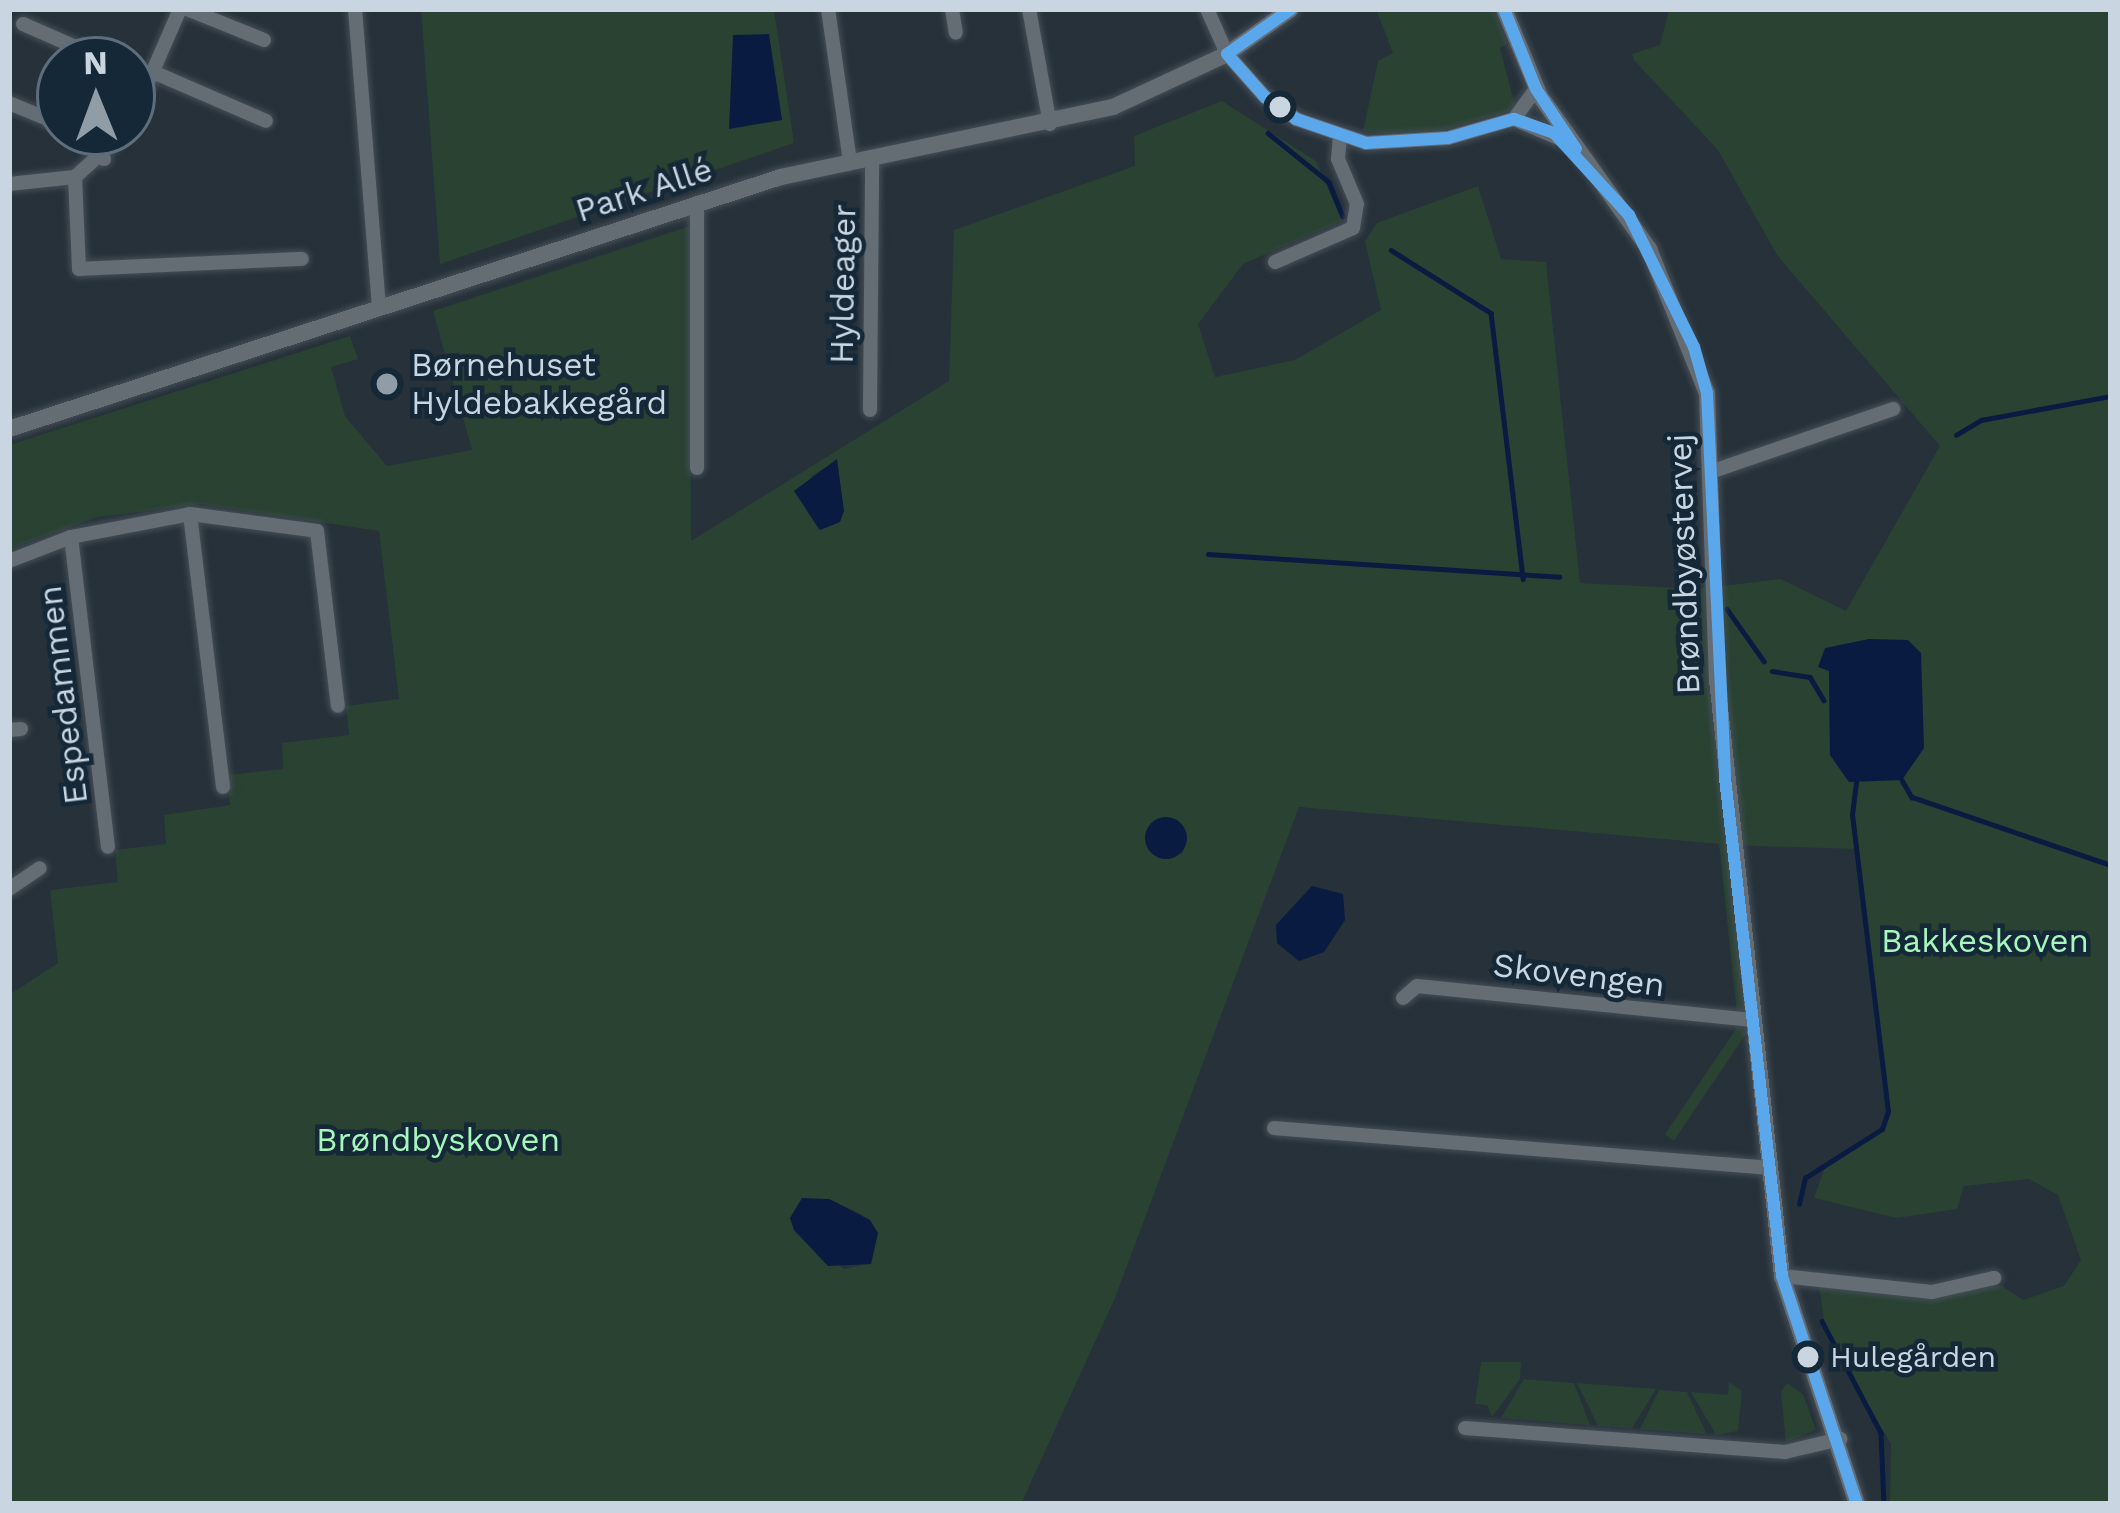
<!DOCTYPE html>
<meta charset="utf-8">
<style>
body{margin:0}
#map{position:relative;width:2120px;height:1513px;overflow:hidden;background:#26313a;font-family:"Work Sans",sans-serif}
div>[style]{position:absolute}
.green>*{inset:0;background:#294232;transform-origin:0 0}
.water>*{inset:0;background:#0a1b41}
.round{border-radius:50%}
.stream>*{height:4.5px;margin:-2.25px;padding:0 2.25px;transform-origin:2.25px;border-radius:2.25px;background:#0a1b41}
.roads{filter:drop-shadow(0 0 3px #454e56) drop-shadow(0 0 3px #454e56)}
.minor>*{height:14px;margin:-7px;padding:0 7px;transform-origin:7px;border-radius:7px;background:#646c74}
.tertiary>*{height:16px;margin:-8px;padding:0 8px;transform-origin:8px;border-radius:8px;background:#646c74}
.bus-1>*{height:12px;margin:-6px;padding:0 6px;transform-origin:6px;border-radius:6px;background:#5aa8eb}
.dots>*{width:33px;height:33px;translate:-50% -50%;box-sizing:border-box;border:6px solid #152837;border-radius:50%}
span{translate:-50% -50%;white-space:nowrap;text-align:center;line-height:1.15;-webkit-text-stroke:9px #152837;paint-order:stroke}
.bus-label{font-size:30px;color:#c9d5e0}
.left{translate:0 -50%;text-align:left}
.street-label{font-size:33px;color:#c9d5e0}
.poi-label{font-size:33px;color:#c9d5e0}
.park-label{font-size:33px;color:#a7f6bc}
.frame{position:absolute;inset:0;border:12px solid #c9d5e0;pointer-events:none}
.north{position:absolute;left:36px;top:36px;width:120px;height:120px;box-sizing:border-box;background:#152837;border:3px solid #5d6d7b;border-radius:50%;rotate:359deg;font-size:33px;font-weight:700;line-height:48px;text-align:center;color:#c9d5e0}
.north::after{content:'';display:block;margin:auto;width:42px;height:54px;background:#909ca6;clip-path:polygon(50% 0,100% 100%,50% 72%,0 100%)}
</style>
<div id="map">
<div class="green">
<div style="clip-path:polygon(421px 9px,774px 9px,794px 143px,440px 264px)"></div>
<div style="clip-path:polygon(1376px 9px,1492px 9px,1507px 44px,1500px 48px,1516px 109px,1420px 136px,1363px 131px,1378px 61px,1393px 53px)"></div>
<div style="clip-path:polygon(evenodd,1669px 9px,2111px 9px,2111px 1504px,1890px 1504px,1891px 1444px,1826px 1334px,1818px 1278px,1897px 1292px,2002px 1286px,2023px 1300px,2064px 1286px,2081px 1260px,2058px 1195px,2029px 1179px,1964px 1186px,1957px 1209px,1896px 1218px,1814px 1198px,1825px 1167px,1882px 1129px,1888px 1112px,1855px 849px,1727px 845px,1745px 1007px,1737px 1014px,1719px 844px,1299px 807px,1115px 1298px,1021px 1504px,9px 1504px,9px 995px,58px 963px,50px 890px,118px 882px,115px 850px,166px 844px,164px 815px,230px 805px,227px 775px,283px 769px,282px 743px,349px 735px,346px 706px,399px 699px,379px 531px,200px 504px,98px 517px,9px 549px,9px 445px,350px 336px,358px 359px,331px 367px,345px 416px,387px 466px,472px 450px,433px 311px,690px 226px,691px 541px,949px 381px,954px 230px,1135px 166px,1134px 136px,1222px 101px,1316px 161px,1342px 221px,1243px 264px,1198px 324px,1215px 377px,1295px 360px,1381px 310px,1365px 241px,1377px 223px,1478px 186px,1501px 259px,1546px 262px,1580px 583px,1697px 589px,1781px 579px,1846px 611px,1940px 446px,1777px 255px,1718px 150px,1634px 60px,1632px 54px,1660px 45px,1669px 9px,826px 467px,837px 481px,840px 522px,819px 530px,806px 510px,811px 476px,826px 467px,1669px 9px,1869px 639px,1849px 782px,1830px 755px,1829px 671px,1837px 652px,1869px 639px,1669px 9px,1162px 817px,1187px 839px,1182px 854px,1153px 853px,1148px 829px,1162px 817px,1669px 9px,829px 1199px,863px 1215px,871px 1263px,844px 1269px,794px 1230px,829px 1199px)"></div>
<div style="left:1738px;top:1026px;width:11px;height:131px;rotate:34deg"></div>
<div style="clip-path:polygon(1481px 1362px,1521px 1362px,1520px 1379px,1492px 1417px,1487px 1405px,1475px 1404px)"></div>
<div style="clip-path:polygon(1524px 1379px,1574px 1383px,1590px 1425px,1501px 1418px)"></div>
<div style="clip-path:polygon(1729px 1382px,1742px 1391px,1738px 1431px,1716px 1435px,1691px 1392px,1728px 1395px)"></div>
<div style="clip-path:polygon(1577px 1383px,1656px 1389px,1632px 1428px,1598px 1426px)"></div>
<div style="clip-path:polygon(1787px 1383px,1803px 1394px,1816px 1430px,1786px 1442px,1781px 1392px)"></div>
<div style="clip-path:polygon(1659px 1390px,1687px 1392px,1707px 1434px,1640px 1429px)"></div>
</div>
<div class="water">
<div style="clip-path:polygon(769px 34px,782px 120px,729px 129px,733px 35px)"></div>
<div style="clip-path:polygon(837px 459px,844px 511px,840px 522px,820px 530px,794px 491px)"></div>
<div style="clip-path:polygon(1869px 639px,1908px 640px,1921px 653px,1924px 748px,1902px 780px,1849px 782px,1830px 755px,1829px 671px,1818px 667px,1825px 648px)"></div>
<div class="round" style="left:1145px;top:817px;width:42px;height:42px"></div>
<div style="clip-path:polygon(1312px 886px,1343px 894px,1345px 920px,1324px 952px,1299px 961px,1277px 943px,1276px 925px)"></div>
<div style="clip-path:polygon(802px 1198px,829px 1199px,870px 1220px,878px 1233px,871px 1264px,828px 1266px,794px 1230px,790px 1218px)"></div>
</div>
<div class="stream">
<div style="left:1268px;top:133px;width:78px;rotate:38.8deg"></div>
<div style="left:1329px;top:182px;width:37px;rotate:68deg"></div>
<div style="left:1391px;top:250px;width:118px;rotate:32.2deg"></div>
<div style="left:1491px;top:313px;width:268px;rotate:83.1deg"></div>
<div style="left:1956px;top:435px;width:29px;rotate:-31deg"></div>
<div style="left:1981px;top:420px;width:132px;rotate:-10.5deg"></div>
<div style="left:1208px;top:554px;width:352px;rotate:3.7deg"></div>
<div style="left:1727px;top:609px;width:64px;rotate:54.6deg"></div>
<div style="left:1772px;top:671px;width:38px;rotate:9deg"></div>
<div style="left:1810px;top:677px;width:27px;rotate:59deg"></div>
<div style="left:1902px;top:780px;width:20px;rotate:60deg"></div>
<div style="left:1912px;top:797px;width:210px;rotate:18.9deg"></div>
<div style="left:1799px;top:1204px;width:27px;rotate:-77deg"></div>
<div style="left:1805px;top:1178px;width:91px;rotate:-32.5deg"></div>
<div style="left:1882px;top:1129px;width:18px;rotate:-71deg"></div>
<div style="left:1888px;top:1112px;width:299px;rotate:-96.9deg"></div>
<div style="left:1852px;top:815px;width:33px;rotate:-83deg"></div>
<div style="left:1822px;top:1321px;width:127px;rotate:62.2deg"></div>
<div style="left:1881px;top:1433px;width:71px;rotate:87.6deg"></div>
</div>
<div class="roads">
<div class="minor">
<div style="left:187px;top:9px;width:83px;rotate:21.9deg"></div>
<div style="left:355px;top:9px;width:300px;rotate:85.4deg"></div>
<div style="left:828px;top:9px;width:154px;rotate:81.8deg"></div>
<div style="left:952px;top:9px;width:24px;rotate:81deg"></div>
<div style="left:1029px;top:9px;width:117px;rotate:79.7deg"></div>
<div style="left:1207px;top:9px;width:49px;rotate:66deg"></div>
<div style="left:1227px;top:54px;width:57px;rotate:48.5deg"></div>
<div style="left:1265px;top:97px;width:38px;rotate:35deg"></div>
<div style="left:1296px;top:119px;width:74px;rotate:18.9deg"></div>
<div style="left:1366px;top:143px;width:82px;rotate:-3.5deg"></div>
<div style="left:1448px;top:138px;width:69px;rotate:-16.1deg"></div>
<div style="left:1514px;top:119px;width:37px;rotate:-54deg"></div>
<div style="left:23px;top:24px;width:90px;rotate:23.7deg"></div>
<div style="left:153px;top:72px;width:123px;rotate:23.4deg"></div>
<div style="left:9px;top:103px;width:55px;rotate:22.4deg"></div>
<div style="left:132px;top:119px;width:120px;rotate:-66.4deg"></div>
<div style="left:1514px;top:119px;width:61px;rotate:23.2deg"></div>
<div style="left:76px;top:132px;width:39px;rotate:44deg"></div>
<div style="left:75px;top:177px;width:92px;rotate:87.5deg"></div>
<div style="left:79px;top:269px;width:223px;rotate:-2.6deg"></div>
<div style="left:9px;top:184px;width:66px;rotate:-6.1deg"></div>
<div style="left:75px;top:177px;width:67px;rotate:-42deg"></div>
<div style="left:1275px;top:262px;width:85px;rotate:-23.6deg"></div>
<div style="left:1353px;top:228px;width:24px;rotate:-81deg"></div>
<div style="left:1357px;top:204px;width:49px;rotate:-112.9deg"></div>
<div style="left:1338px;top:159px;width:23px;rotate:-85deg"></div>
<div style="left:870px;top:410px;width:253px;rotate:-89.5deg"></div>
<div style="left:697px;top:468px;width:265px;rotate:-90deg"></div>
<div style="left:1710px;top:472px;width:194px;rotate:-19deg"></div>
<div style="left:190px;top:514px;width:275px;rotate:83.1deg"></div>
<div style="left:71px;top:537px;width:312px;rotate:83.2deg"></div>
<div style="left:9px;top:561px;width:66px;rotate:-21.2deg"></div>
<div style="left:71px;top:537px;width:121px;rotate:-10.9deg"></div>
<div style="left:190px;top:514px;width:128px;rotate:7.6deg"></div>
<div style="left:317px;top:531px;width:176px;rotate:83.2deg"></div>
<div style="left:9px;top:730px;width:12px;rotate:-5deg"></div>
<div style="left:9px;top:889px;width:37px;rotate:-34deg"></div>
<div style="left:1403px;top:998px;width:18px;rotate:-41deg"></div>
<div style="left:1417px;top:986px;width:337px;rotate:5.8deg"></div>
<div style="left:1274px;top:1128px;width:498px;rotate:4.6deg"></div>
<div style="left:1782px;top:1276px;width:151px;rotate:6.1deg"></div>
<div style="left:1932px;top:1292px;width:64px;rotate:-12.7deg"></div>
<div style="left:1465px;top:1428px;width:321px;rotate:4.3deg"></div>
<div style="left:1785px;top:1452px;width:57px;rotate:-13.3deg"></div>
</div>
<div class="tertiary">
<div style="left:1504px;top:9px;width:94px;rotate:67.5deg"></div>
<div style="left:1540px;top:96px;width:188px;rotate:54.5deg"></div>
<div style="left:1649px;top:249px;width:155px;rotate:68.1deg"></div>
<div style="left:1707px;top:393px;width:287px;rotate:88deg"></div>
<div style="left:1717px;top:680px;width:600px;rotate:83.78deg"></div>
<div style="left:1782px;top:1276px;width:240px;rotate:71.8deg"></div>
<div style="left:9px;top:429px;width:812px;rotate:-18.08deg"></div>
<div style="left:781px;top:177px;width:339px;rotate:-11.9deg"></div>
<div style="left:1113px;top:107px;width:126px;rotate:-24.9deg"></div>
<div style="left:1227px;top:54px;width:78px;rotate:-35.1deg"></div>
</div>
</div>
<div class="bus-1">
<div style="left:1291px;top:9px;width:78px;rotate:144.9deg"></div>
<div style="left:1227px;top:54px;width:57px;rotate:48.5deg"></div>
<div style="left:1265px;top:97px;width:38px;rotate:35deg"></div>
<div style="left:1296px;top:119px;width:74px;rotate:18.9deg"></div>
<div style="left:1366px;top:143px;width:82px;rotate:-3.5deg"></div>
<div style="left:1448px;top:138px;width:69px;rotate:-16.1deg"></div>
<div style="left:1514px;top:119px;width:42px;rotate:19.3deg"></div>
<div style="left:1554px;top:133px;width:111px;rotate:47.6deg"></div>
<div style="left:1629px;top:215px;width:147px;rotate:63.8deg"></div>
<div style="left:1694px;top:347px;width:48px;rotate:74.2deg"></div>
<div style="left:1707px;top:393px;width:385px;rotate:87.3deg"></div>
<div style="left:1725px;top:778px;width:501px;rotate:83.47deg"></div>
<div style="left:1782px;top:1276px;width:240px;rotate:71.8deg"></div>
<div style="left:1504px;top:9px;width:86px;rotate:68.2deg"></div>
<div style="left:1536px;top:89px;width:72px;rotate:56.3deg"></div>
</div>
<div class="dots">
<div style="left:1280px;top:107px;background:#c9d5e0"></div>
<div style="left:387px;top:384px;background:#909ca6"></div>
<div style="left:1808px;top:1357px;background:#c9d5e0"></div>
</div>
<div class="bus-label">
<span class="left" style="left:1830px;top:1357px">Hulegården</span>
</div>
<div class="street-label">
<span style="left:644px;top:190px;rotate:-18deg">Park Allé</span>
<span style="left:843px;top:284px;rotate:-89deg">Hyldeager</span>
<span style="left:1684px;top:564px;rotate:-92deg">Brøndbyøstervej</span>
<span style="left:63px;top:695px;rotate:-97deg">Espedammen</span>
<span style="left:1579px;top:975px;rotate:7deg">Skovengen</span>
</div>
<div class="poi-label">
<span class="left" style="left:411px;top:384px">Børnehuset<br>Hyldebakkegård</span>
</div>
<div class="park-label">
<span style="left:1985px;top:941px">Bakkeskoven</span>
<span style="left:438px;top:1140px">Brøndbyskoven</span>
</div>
<div class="frame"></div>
<div class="north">N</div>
</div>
